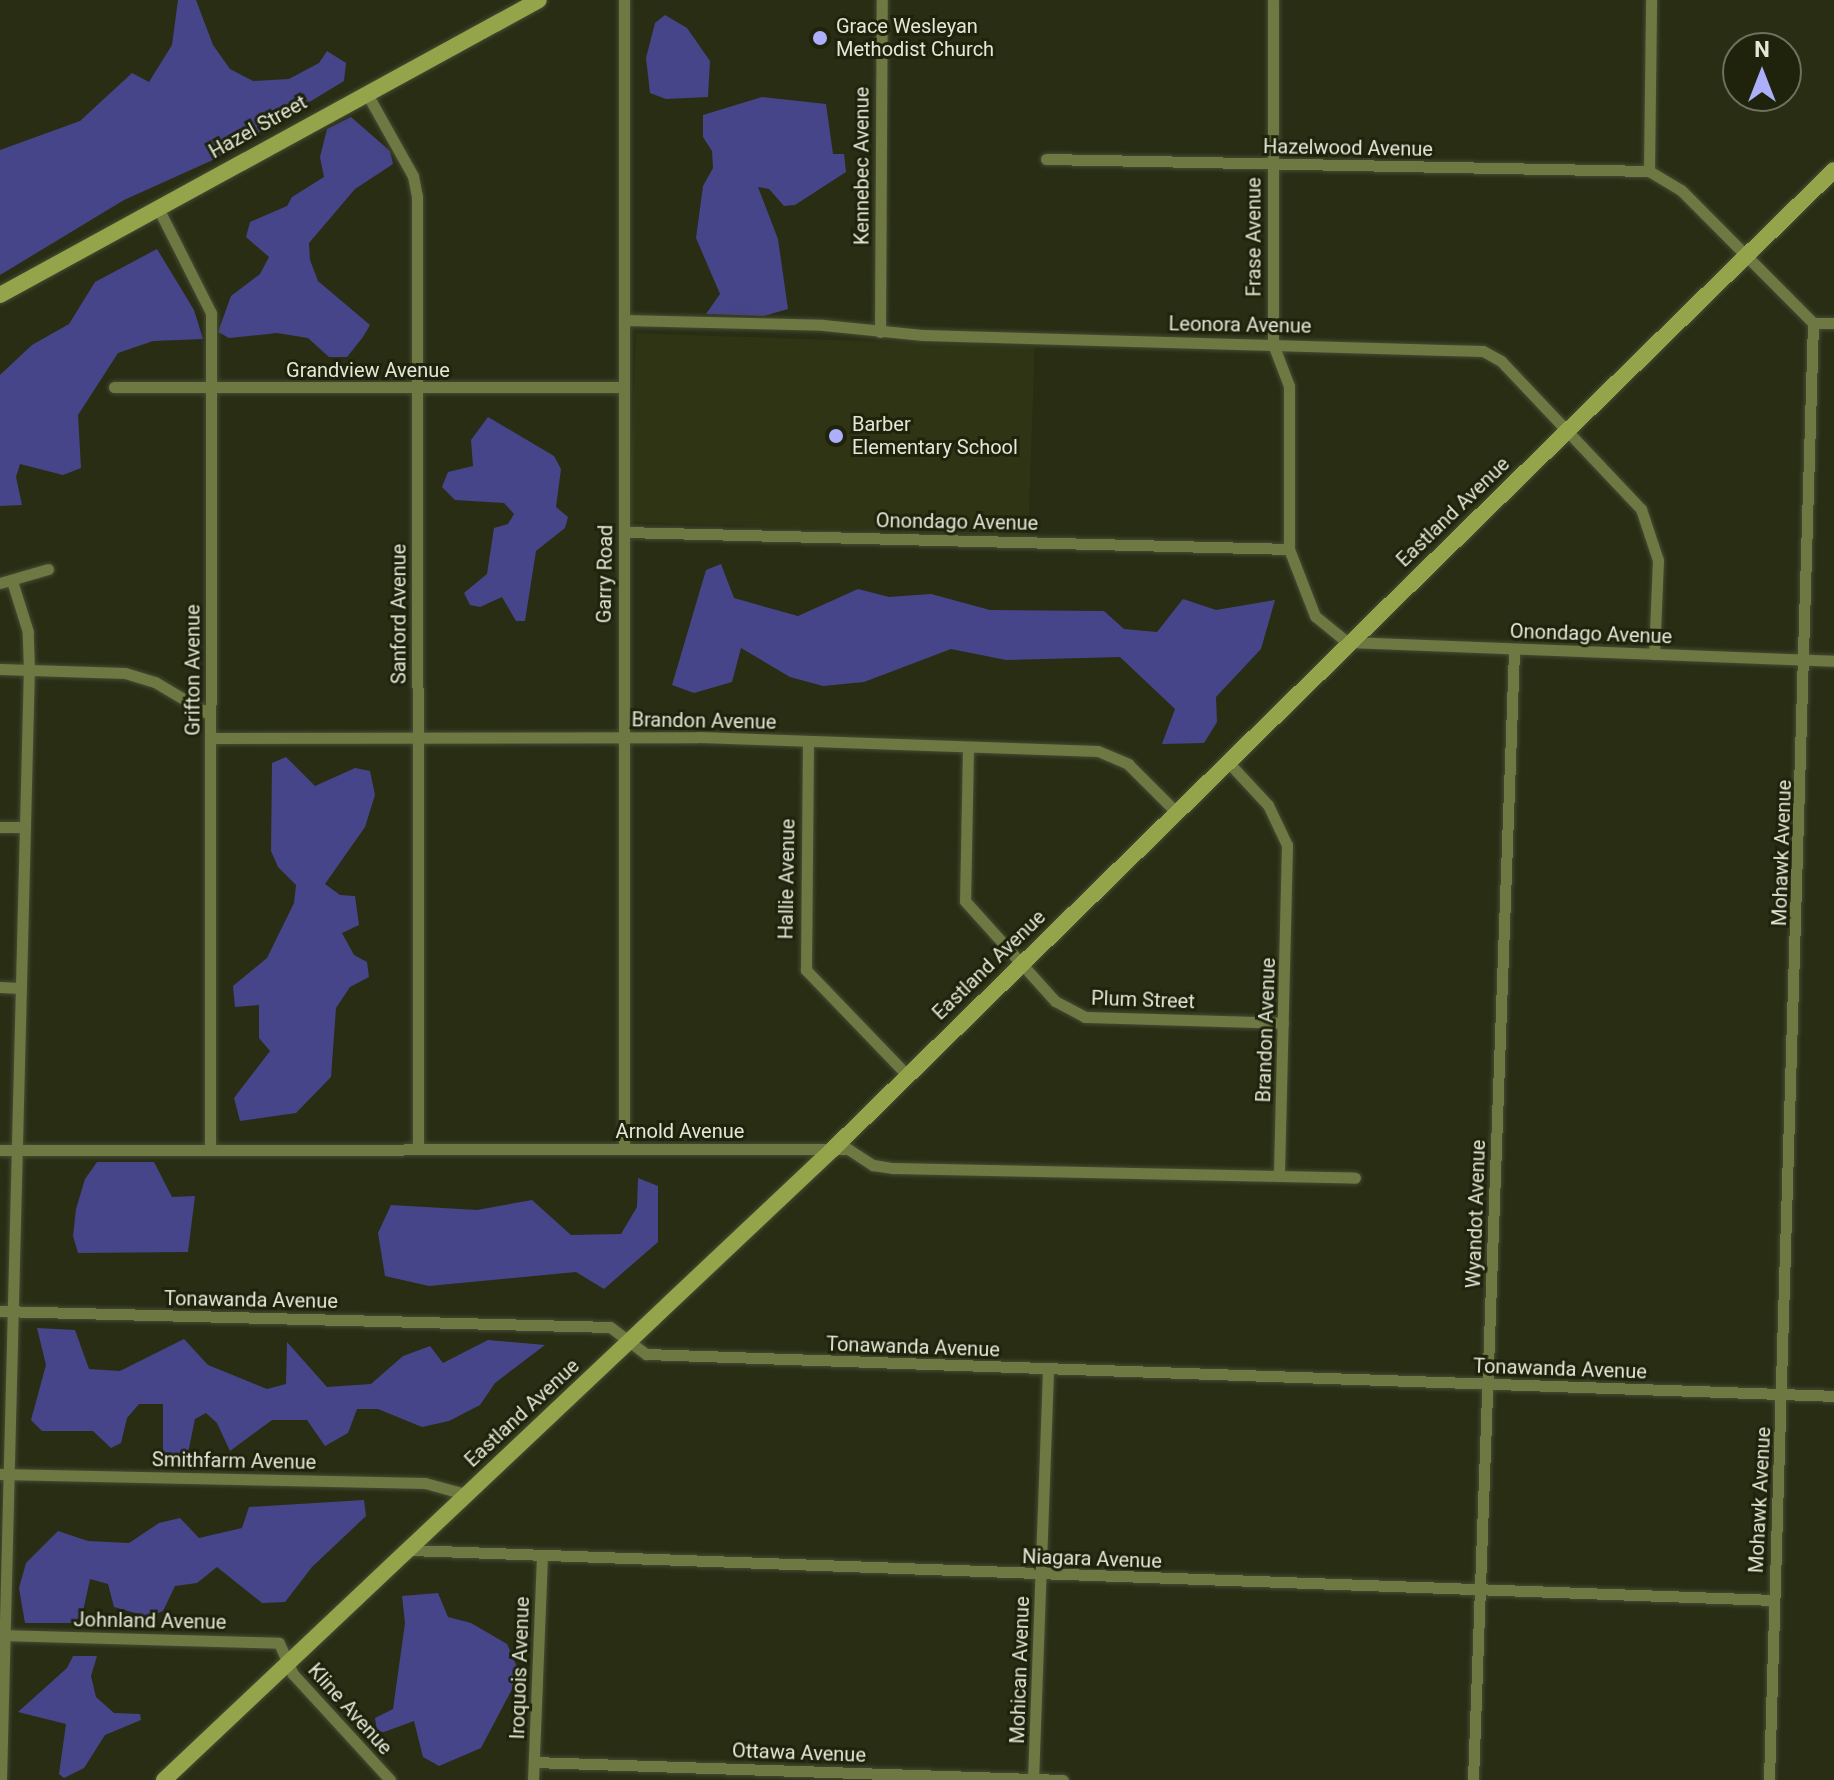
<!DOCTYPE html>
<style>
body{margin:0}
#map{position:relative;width:1834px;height:1780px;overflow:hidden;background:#282d14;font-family:Roboto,sans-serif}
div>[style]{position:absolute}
.built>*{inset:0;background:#2e3414;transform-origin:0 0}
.forest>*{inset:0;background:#474589}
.roads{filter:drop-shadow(0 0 2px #464b33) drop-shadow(0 0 2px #464b33)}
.street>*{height:11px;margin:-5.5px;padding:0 5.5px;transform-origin:5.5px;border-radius:5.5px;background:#6d7843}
.secondary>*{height:16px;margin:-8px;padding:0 8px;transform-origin:8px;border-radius:8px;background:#93a44b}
.dots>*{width:22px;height:22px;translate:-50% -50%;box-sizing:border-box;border:4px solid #1f230b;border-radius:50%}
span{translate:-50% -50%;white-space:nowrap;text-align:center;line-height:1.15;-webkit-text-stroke:6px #1f230b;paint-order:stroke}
.poi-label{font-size:20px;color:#e3e7d8}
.left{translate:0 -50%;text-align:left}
.street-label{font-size:20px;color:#e3e7d8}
.north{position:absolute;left:1722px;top:32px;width:80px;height:80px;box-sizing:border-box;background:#1f230b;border:2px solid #6d715d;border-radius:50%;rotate:0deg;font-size:22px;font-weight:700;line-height:32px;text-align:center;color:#e3e7d8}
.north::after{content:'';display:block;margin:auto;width:28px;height:36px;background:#adaffb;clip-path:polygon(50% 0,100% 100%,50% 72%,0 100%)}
</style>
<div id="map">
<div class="built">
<div style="left:636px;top:333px;width:399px;height:189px;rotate:2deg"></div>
</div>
<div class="forest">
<div style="clip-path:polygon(178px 0,196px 0,213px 45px,230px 69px,253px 81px,289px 79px,319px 63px,327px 51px,346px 63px,344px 81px,215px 159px,124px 200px,0 275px,0 150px,80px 121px,132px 73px,149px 82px,172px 45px)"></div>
<div style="clip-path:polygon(665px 15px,687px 28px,710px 61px,708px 97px,666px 99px,650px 93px,646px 58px,655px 23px)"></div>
<div style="clip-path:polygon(762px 97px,826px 104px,833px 154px,844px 154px,846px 172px,795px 205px,784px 206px,769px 189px,758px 187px,778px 239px,788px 309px,764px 316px,706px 314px,720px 294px,696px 238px,703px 186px,713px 168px,712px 151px,703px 137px,703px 115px)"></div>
<div style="clip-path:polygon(351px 117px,390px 151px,393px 164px,355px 189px,309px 243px,310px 260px,318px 281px,370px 325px,363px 337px,347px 357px,329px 357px,308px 338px,277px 333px,229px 338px,218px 332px,231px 296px,260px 274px,269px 257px,246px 237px,250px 222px,287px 206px,292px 197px,324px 177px,320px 157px,327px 129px)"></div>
<div style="clip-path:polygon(157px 249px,194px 310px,203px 339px,153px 341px,118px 353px,78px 415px,81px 468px,63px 475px,20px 464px,16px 477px,22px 505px,0 506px,0 375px,32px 345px,69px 324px,95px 282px)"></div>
<div style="clip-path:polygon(488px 417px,554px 456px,561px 469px,556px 507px,568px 517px,565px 528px,536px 551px,525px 621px,516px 621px,502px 597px,480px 607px,470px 605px,464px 593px,487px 574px,494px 528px,508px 524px,514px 514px,504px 503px,455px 500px,442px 487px,448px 472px,473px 466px,471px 440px)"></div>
<div style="clip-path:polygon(721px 564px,734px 598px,798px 616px,858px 589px,889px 597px,931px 594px,990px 610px,1104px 611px,1124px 629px,1157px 632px,1183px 599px,1216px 610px,1275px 600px,1261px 649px,1216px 697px,1217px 722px,1204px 743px,1162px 744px,1175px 709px,1120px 657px,1006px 660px,951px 649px,864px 682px,823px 686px,790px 677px,741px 648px,732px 682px,694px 693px,672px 685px,706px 570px)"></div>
<div style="clip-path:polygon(286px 757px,315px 786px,355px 768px,370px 771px,375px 795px,365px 827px,325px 884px,340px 895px,355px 896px,359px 925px,342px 933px,354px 955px,367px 962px,369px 977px,350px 987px,336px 1008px,331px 1077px,296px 1113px,240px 1121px,234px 1098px,270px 1051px,259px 1038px,259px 1005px,235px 1007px,233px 986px,267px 958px,294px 903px,296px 885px,278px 867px,271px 851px,272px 763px)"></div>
<div style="clip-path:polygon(97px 1162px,154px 1162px,172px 1197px,195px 1196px,188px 1252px,78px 1253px,73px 1236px,76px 1209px,85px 1179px)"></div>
<div style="clip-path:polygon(638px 1178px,658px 1186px,658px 1242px,604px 1289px,576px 1272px,429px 1286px,385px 1276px,378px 1233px,391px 1205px,477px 1210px,532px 1200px,571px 1235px,621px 1234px,637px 1207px)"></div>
<div style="clip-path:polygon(37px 1328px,75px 1330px,89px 1369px,120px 1371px,184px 1339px,208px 1365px,267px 1389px,286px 1384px,287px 1342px,327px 1387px,371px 1384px,403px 1356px,430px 1346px,443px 1363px,488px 1340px,545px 1345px,495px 1383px,480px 1405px,449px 1421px,422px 1427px,378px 1409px,357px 1409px,348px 1433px,325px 1446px,307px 1420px,272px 1420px,230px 1451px,217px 1423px,206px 1413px,195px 1419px,188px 1453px,174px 1461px,163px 1457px,163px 1404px,139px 1404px,127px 1418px,121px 1443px,111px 1448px,93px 1431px,42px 1431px,31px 1420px,46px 1365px)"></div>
<div style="clip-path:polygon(364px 1500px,366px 1516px,312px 1567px,285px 1602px,262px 1603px,217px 1567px,197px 1583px,175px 1586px,163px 1611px,149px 1617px,114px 1607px,108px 1584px,90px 1579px,82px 1616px,96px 1623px,25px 1623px,19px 1588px,26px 1563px,58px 1531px,88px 1541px,129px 1543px,159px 1523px,180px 1518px,199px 1538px,242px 1528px,249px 1507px)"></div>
<div style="clip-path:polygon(438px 1593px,448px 1617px,471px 1623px,507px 1644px,520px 1674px,481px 1748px,439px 1766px,423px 1757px,414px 1721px,384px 1732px,377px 1731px,375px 1718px,393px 1709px,405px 1623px,402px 1596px)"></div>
<div style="clip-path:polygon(73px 1656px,97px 1656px,91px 1676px,96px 1697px,114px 1713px,140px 1714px,141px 1720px,105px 1735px,84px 1768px,64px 1778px,59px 1774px,66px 1724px,18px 1712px,67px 1668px)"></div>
</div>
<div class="roads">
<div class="street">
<div style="left:624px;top:0;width:1149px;rotate:90deg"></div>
<div style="left:1273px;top:0;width:344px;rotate:90deg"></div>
<div style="left:1273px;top:344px;width:45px;rotate:69.1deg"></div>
<div style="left:1289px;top:386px;width:163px;rotate:90deg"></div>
<div style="left:1289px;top:549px;width:72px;rotate:68.8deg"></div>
<div style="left:1315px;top:616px;width:41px;rotate:39.1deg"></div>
<div style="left:1347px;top:642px;width:487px;rotate:2.2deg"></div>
<div style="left:366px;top:92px;width:96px;rotate:60.8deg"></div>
<div style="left:413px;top:176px;width:20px;rotate:79deg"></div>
<div style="left:417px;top:196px;width:952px;rotate:89.94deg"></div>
<div style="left:1046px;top:159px;width:603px;rotate:1.14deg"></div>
<div style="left:1649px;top:171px;width:37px;rotate:31deg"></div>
<div style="left:1681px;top:190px;width:187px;rotate:45.2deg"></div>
<div style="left:1813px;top:323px;width:1458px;rotate:91.73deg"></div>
<div style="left:1649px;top:171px;width:171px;rotate:-89.3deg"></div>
<div style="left:157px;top:206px;width:120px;rotate:63.2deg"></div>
<div style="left:211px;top:313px;width:835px;rotate:90.07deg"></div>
<div style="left:624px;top:320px;width:199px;rotate:1.4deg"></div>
<div style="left:823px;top:325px;width:100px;rotate:5.7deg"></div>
<div style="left:923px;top:335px;width:560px;rotate:1.64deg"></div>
<div style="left:1483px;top:351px;width:21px;rotate:29deg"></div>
<div style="left:1501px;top:361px;width:204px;rotate:46.6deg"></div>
<div style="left:1641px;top:509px;width:54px;rotate:71.6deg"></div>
<div style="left:1658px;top:560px;width:94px;rotate:92.4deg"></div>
<div style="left:1813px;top:323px;width:21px"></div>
<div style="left:880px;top:332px;width:332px;rotate:-89.7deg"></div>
<div style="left:114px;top:387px;width:507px"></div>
<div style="left:624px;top:532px;width:665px;rotate:1.46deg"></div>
<div style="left:0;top:583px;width:50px;rotate:-16.3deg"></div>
<div style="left:0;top:669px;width:125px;rotate:1.8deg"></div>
<div style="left:125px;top:673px;width:31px;rotate:17deg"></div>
<div style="left:155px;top:682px;width:63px;rotate:30.7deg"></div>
<div style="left:210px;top:738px;width:488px;rotate:-0.1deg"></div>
<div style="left:698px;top:737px;width:400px;rotate:2deg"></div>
<div style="left:1098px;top:751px;width:33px;rotate:23deg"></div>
<div style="left:1128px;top:764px;width:66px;rotate:45deg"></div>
<div style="left:808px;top:741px;width:229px;rotate:90.5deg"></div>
<div style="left:806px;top:970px;width:144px;rotate:46.1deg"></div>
<div style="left:968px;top:748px;width:153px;rotate:91.1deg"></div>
<div style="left:965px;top:901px;width:135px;rotate:48deg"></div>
<div style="left:1055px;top:1001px;width:34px;rotate:28deg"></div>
<div style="left:1085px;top:1017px;width:198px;rotate:1.7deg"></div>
<div style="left:1228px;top:762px;width:59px;rotate:47.1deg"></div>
<div style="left:1268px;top:805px;width:44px;rotate:64.6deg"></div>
<div style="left:1287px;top:845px;width:331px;rotate:91.4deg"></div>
<div style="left:0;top:827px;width:25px"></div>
<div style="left:0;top:987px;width:20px;rotate:3deg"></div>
<div style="left:0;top:1150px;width:848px;rotate:-0.07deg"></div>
<div style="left:848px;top:1149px;width:30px;rotate:33deg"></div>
<div style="left:873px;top:1165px;width:20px;rotate:9deg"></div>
<div style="left:893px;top:1168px;width:462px;rotate:1.2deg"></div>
<div style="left:0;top:1311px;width:610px;rotate:1.5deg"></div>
<div style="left:610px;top:1327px;width:45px;rotate:36.9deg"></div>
<div style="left:646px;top:1354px;width:1189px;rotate:2.02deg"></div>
<div style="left:0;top:1474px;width:425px;rotate:1.2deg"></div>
<div style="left:425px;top:1483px;width:41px;rotate:15.4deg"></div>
<div style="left:410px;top:1550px;width:1364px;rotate:2.1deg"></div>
<div style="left:0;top:1635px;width:279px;rotate:1.6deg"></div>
<div style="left:279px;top:1643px;width:34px;rotate:66deg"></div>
<div style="left:293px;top:1674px;width:144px;rotate:47.5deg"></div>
<div style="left:534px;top:1762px;width:529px;rotate:1.95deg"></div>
<div style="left:1px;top:1780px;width:1110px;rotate:-88.56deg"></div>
<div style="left:29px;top:670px;width:38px;rotate:-92deg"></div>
<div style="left:28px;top:632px;width:50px;rotate:-107.4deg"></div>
<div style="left:533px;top:1780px;width:222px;rotate:-87.7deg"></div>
<div style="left:1033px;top:1780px;width:411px;rotate:-87.9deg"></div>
<div style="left:1473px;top:1780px;width:1131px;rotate:-87.92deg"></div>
</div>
<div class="secondary">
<div style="left:0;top:295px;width:614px;rotate:-28.69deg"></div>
<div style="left:164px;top:1780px;width:920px;rotate:-43.33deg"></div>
<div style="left:833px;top:1149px;width:1400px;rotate:-44.36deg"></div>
</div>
</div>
<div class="dots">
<div style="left:820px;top:38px;background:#adaffb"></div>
<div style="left:836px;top:436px;background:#adaffb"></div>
</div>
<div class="poi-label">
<span class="left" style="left:836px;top:38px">Grace Wesleyan<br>Methodist Church</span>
<span class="left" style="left:852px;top:436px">Barber<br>Elementary School</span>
</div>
<div class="street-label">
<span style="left:258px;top:127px;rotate:-29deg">Hazel Street</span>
<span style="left:1348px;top:148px;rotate:1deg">Hazelwood Avenue</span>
<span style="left:862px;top:166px;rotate:-90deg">Kennebec Avenue</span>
<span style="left:1254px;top:237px;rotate:-90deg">Frase Avenue</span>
<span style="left:1240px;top:325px;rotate:1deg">Leonora Avenue</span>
<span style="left:368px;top:370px">Grandview Avenue</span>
<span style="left:1453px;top:512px;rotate:-44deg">Eastland Avenue</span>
<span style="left:957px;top:522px;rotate:1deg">Onondago Avenue</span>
<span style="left:605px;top:574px;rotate:-89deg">Garry Road</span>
<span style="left:399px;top:614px;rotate:-90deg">Sanford Avenue</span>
<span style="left:1591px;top:634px;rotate:2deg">Onondago Avenue</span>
<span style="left:193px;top:670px;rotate:-90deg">Grifton Avenue</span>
<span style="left:704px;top:721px;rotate:1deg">Brandon Avenue</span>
<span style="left:1782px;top:853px;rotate:-88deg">Mohawk Avenue</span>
<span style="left:787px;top:879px;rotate:-89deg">Hallie Avenue</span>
<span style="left:989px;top:965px;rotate:-44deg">Eastland Avenue</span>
<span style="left:1143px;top:1000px;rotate:2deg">Plum Street</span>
<span style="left:1266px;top:1030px;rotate:-88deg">Brandon Avenue</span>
<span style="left:680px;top:1131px">Arnold Avenue</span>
<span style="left:1476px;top:1214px;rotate:-88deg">Wyandot Avenue</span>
<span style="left:251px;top:1300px;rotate:1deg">Tonawanda Avenue</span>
<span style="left:913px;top:1347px;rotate:2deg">Tonawanda Avenue</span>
<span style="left:1560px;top:1369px;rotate:2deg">Tonawanda Avenue</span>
<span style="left:522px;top:1413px;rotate:-43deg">Eastland Avenue</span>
<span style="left:234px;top:1461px;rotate:1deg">Smithfarm Avenue</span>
<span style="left:1760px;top:1500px;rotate:-87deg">Mohawk Avenue</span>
<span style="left:1092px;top:1559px;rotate:2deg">Niagara Avenue</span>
<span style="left:150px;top:1621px;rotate:1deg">Johnland Avenue</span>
<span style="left:520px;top:1668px;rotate:-88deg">Iroquois Avenue</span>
<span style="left:1020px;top:1670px;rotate:-88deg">Mohican Avenue</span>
<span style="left:350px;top:1709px;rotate:48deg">Kline Avenue</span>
<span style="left:799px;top:1753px;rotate:2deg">Ottawa Avenue</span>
</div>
<div class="north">N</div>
</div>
